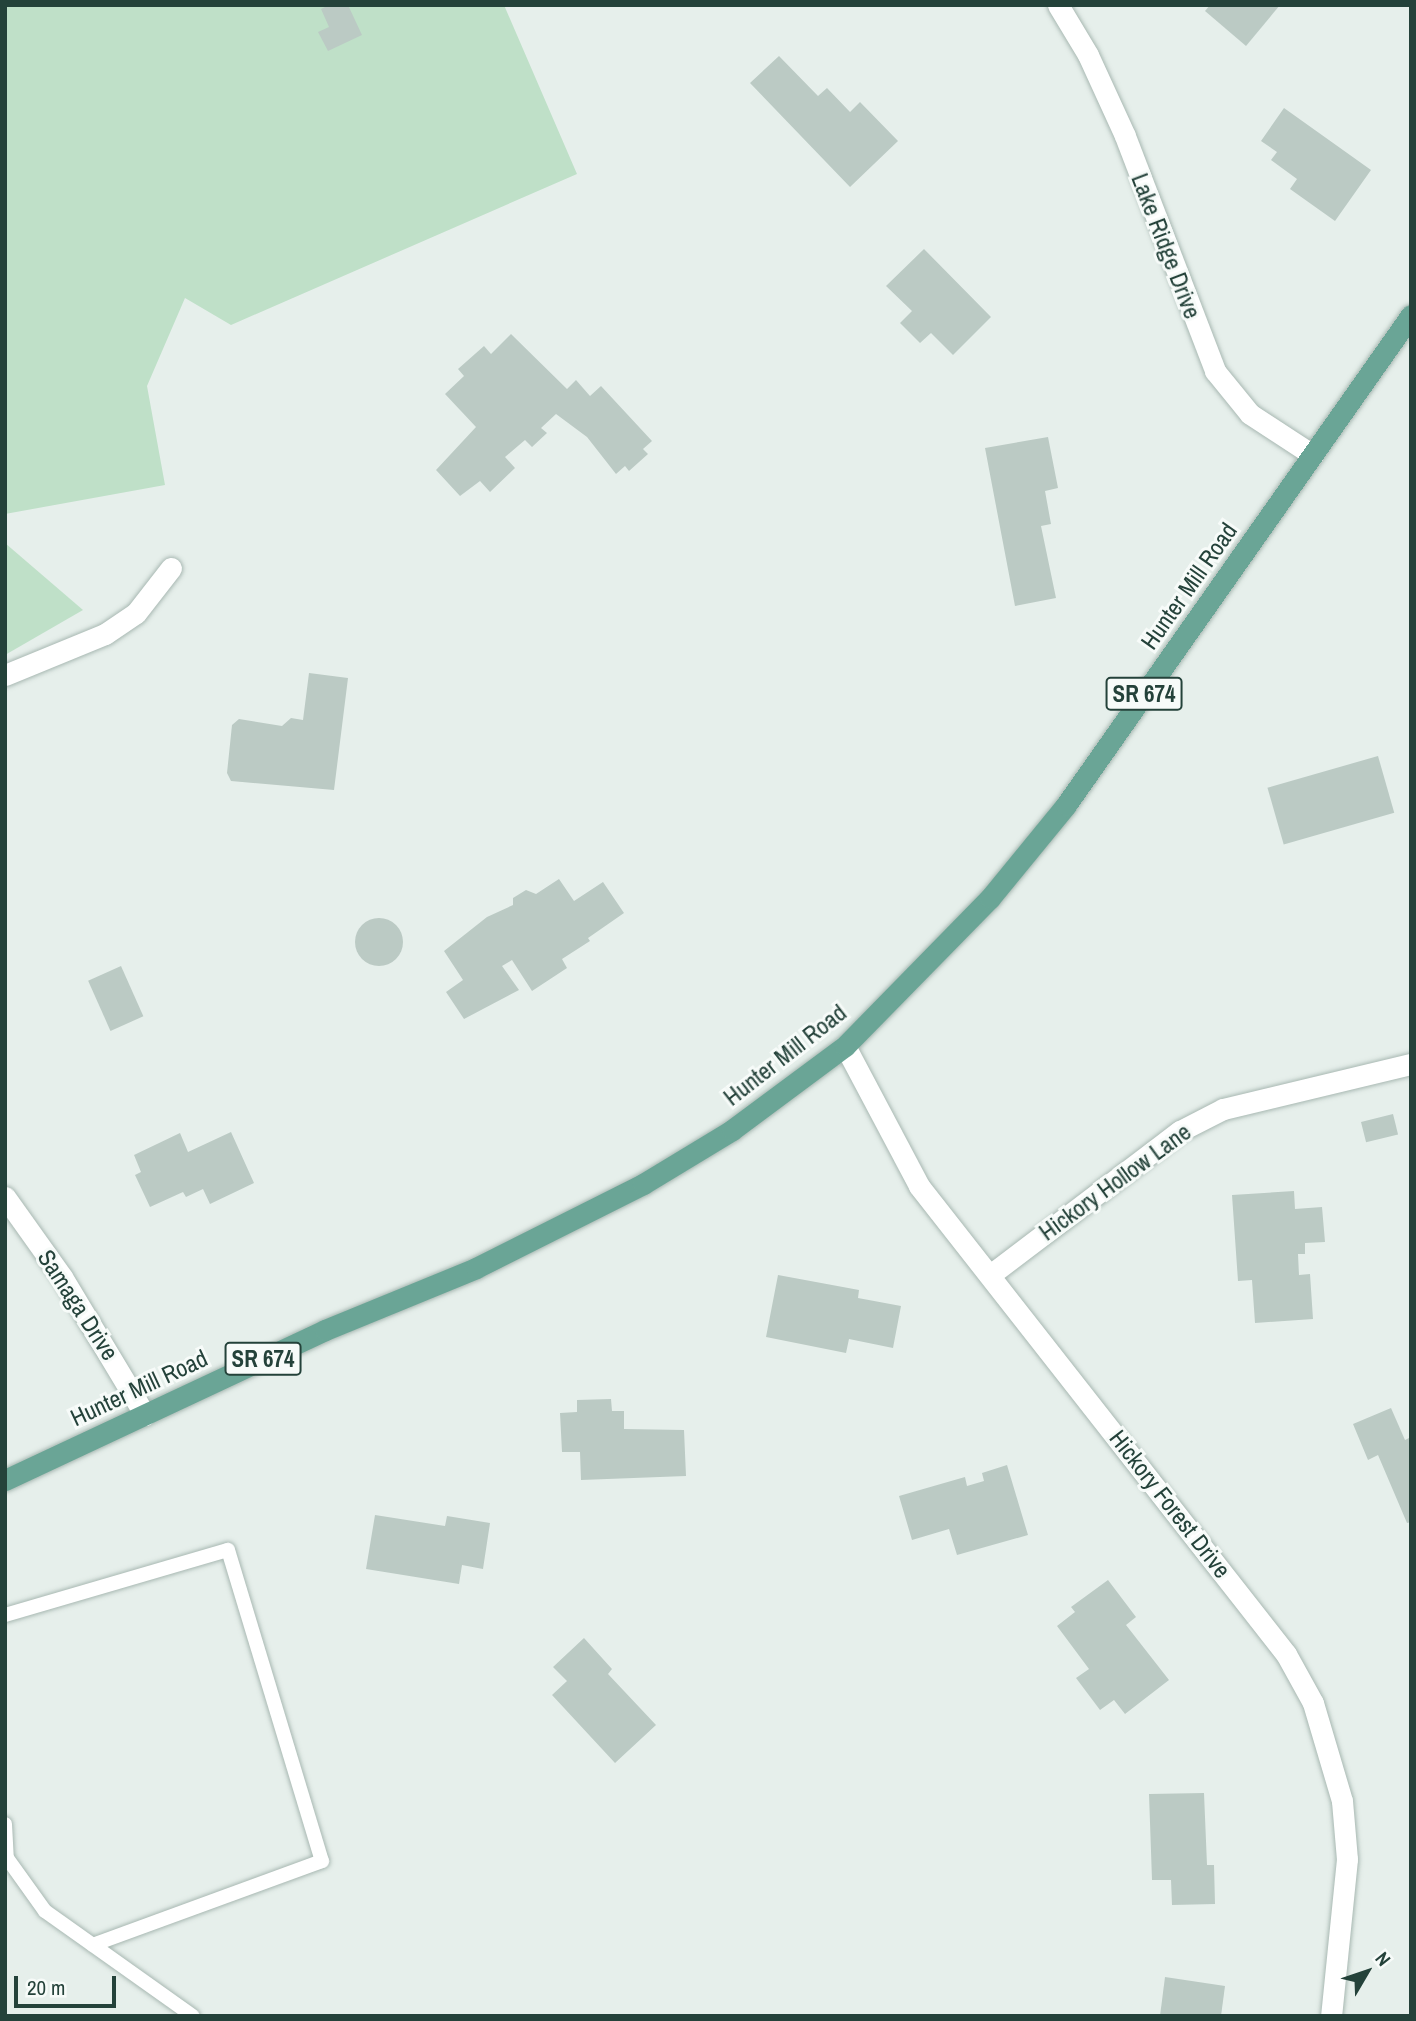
<!DOCTYPE html>
<style>
body{margin:0}
#map{position:relative;width:1416px;height:2021px;overflow:hidden;background:#e6efeb;font-family:"Archivo Narrow",sans-serif}
div>[style]{position:absolute}
.green>*{inset:0;background:#bfe0c8}
.building>*{inset:0;background:#bbcac4;transform-origin:0 0}
.round{border-radius:50%}
.roads{filter:drop-shadow(0 0 2px #a8b8b2) drop-shadow(0 0 2px #a8b8b2)}
.service>*{height:14px;margin:-7px;padding:0 7px;transform-origin:7px;border-radius:7px;background:#fff}
.minor>*{height:21px;margin:-10.5px;padding:0 10.5px;transform-origin:10.5px;border-radius:10.5px;background:#fff}
.primary>*{height:21px;margin:-10.5px;padding:0 10.5px;transform-origin:10.5px;border-radius:10.5px;background:#6aa596}
span{translate:-50% -50%;white-space:nowrap;text-align:center;line-height:1.15;-webkit-text-stroke:6px #f7fbf9;paint-order:stroke}
.shield-label span{padding:2px 5px;background:#f7fbf9;border:2px solid;border-radius:5px;-webkit-text-stroke-width:0}
.shield-label{font-size:23px;color:#24423a;font-weight:700}
.street-label{font-size:24px;color:#24423a}
.frame{position:absolute;inset:0;border:7px solid #24423a;pointer-events:none}
.north{position:absolute;left:1332px;top:1937px;width:70px;height:70px;-webkit-text-stroke:5px #f7fbf9;paint-order:stroke;rotate:51deg;font-size:19px;font-weight:700;line-height:28px;text-align:center;color:#24423a}
.north::after{content:'';display:block;margin:auto;width:24px;height:32px;background:#24423a;clip-path:polygon(50% 0,100% 100%,50% 72%,0 100%)}
.scale{position:absolute;left:14px;top:1976px;width:102px;height:32px;box-sizing:border-box;border:4px solid #24423a;border-top:0;padding-left:9px;font-size:21px;line-height:24px;white-space:nowrap;color:#24423a;-webkit-text-stroke:5px #f7fbf9;paint-order:stroke}
</style>
<div id="map">
<div class="green">
<div style="clip-path:polygon(5px 5px,504px 5px,577px 174px,231px 325px,185px 298px,147px 386px,165px 485px,5px 514px)"></div>
<div style="clip-path:polygon(5px 543px,83px 610px,5px 655px)"></div>
</div>
<div class="building">
<div style="clip-path:polygon(329px 5px,348px 5px,362px 35px,328px 51px,318px 32px,329px 27px,321px 9px)"></div>
<div style="clip-path:polygon(1210px 5px,1280px 5px,1246px 46px,1205px 11px)"></div>
<div style="clip-path:polygon(779px 56px,818px 96px,827px 88px,850px 112px,860px 102px,898px 141px,850px 187px,750px 83px)"></div>
<div style="clip-path:polygon(1284px 108px,1371px 170px,1335px 221px,1290px 189px,1297px 179px,1271px 160px,1277px 152px,1261px 141px)"></div>
<div style="clip-path:polygon(924px 249px,991px 317px,953px 355px,931px 333px,920px 343px,900px 323px,912px 311px,886px 286px)"></div>
<div style="clip-path:polygon(511px 334px,567px 389px,576px 380px,590px 396px,601px 386px,652px 441px,643px 449px,648px 454px,629px 471px,625px 466px,616px 474px,587px 437px,556px 414px,541px 428px,547px 433px,532px 447px,525px 440px,505px 457px,515px 468px,490px 492px,480px 481px,460px 496px,436px 470px,476px 427px,445px 394px,464px 376px,458px 369px,484px 346px,491px 354px)"></div>
<div style="clip-path:polygon(1048px 437px,1058px 488px,1045px 491px,1051px 524px,1041px 526px,1056px 598px,1015px 606px,985px 448px)"></div>
<div style="clip-path:polygon(309px 673px,348px 678px,334px 790px,231px 781px,227px 773px,232px 725px,239px 719px,282px 726px,291px 718px,303px 720px)"></div>
<div style="left:1378px;top:756px;width:59px;height:115px;rotate:74deg"></div>
<div style="clip-path:polygon(559px 879px,574px 901px,603px 882px,624px 913px,588px 938px,590px 941px,562px 959px,567px 968px,532px 991px,512px 960px,502px 966px,519px 990px,464px 1019px,446px 992px,463px 980px,444px 951px,487px 917px,513px 905px,513px 898px,526px 890px,536px 894px)"></div>
<div class="round" style="left:355px;top:918px;width:48px;height:48px"></div>
<div style="left:121px;top:966px;width:55px;height:36px;rotate:66deg"></div>
<div style="left:1393px;top:1114px;width:21px;height:33px;rotate:76deg"></div>
<div style="clip-path:polygon(231px 1132px,254px 1183px,210px 1204px,203px 1189px,186px 1197px,183px 1192px,150px 1207px,135px 1175px,141px 1172px,134px 1155px,180px 1133px,188px 1152px)"></div>
<div style="clip-path:polygon(1294px 1191px,1295px 1209px,1322px 1207px,1325px 1242px,1305px 1243px,1305px 1254px,1298px 1254px,1299px 1275px,1310px 1274px,1313px 1319px,1255px 1323px,1252px 1280px,1238px 1281px,1232px 1195px)"></div>
<div style="clip-path:polygon(778px 1275px,859px 1290px,858px 1298px,901px 1306px,893px 1348px,849px 1339px,846px 1353px,766px 1337px)"></div>
<div style="clip-path:polygon(611px 1399px,612px 1411px,624px 1411px,624px 1429px,684px 1430px,686px 1476px,581px 1480px,580px 1452px,562px 1452px,560px 1413px,577px 1412px,577px 1400px)"></div>
<div style="clip-path:polygon(1391px 1408px,1405px 1440px,1411px 1437px,1411px 1522px,1407px 1523px,1378px 1455px,1368px 1460px,1353px 1424px)"></div>
<div style="clip-path:polygon(1007px 1465px,1028px 1535px,957px 1555px,949px 1529px,912px 1540px,899px 1496px,965px 1477px,967px 1486px,984px 1481px,982px 1473px)"></div>
<div style="clip-path:polygon(375px 1515px,445px 1526px,447px 1516px,490px 1523px,483px 1569px,462px 1565px,459px 1584px,366px 1569px)"></div>
<div style="clip-path:polygon(1108px 1580px,1136px 1617px,1126px 1625px,1169px 1680px,1125px 1714px,1114px 1700px,1100px 1710px,1076px 1678px,1089px 1669px,1057px 1626px,1075px 1612px,1071px 1607px)"></div>
<div style="clip-path:polygon(584px 1638px,612px 1669px,608px 1674px,656px 1725px,615px 1763px,552px 1695px,567px 1681px,553px 1667px)"></div>
<div style="clip-path:polygon(1204px 1793px,1207px 1865px,1214px 1865px,1215px 1904px,1172px 1905px,1171px 1880px,1152px 1880px,1149px 1794px)"></div>
<div style="clip-path:polygon(1165px 1977px,1225px 1986px,1221px 2016px,1160px 2016px)"></div>
</div>
<div class="roads">
<div class="service">
<div style="left:5px;top:1615px;width:232px;rotate:-16.3deg"></div>
<div style="left:228px;top:1550px;width:325px;rotate:73.2deg"></div>
<div style="left:322px;top:1861px;width:244px;rotate:159.9deg"></div>
<div style="left:5px;top:1824px;width:34px;rotate:87deg"></div>
<div style="left:7px;top:1858px;width:65px;rotate:54.4deg"></div>
<div style="left:45px;top:1911px;width:181px;rotate:35.4deg"></div>
</div>
<div class="minor">
<div style="left:1058px;top:5px;width:58px;rotate:59deg"></div>
<div style="left:1088px;top:55px;width:89px;rotate:65.4deg"></div>
<div style="left:1125px;top:136px;width:252px;rotate:69deg"></div>
<div style="left:1215px;top:371px;width:55px;rotate:50.9deg"></div>
<div style="left:1250px;top:414px;width:75px;rotate:33.1deg"></div>
<div style="left:5px;top:675px;width:108px;rotate:-22.3deg"></div>
<div style="left:105px;top:634px;width:37px;rotate:-34deg"></div>
<div style="left:136px;top:613px;width:57px;rotate:-52.1deg"></div>
<div style="left:845px;top:1046px;width:158px;rotate:62.1deg"></div>
<div style="left:919px;top:1186px;width:595px;rotate:51.9deg"></div>
<div style="left:1286px;top:1654px;width:56px;rotate:61.1deg"></div>
<div style="left:1313px;top:1703px;width:102px;rotate:73.5deg"></div>
<div style="left:1342px;top:1801px;width:58px;rotate:85.1deg"></div>
<div style="left:1347px;top:1859px;width:158px;rotate:95.8deg"></div>
<div style="left:5px;top:1197px;width:98px;rotate:54.5deg"></div>
<div style="left:62px;top:1277px;width:161px;rotate:59deg"></div>
<div style="left:990px;top:1275px;width:238px;rotate:-37.2deg"></div>
<div style="left:1180px;top:1131px;width:48px;rotate:-27.1deg"></div>
<div style="left:1223px;top:1109px;width:193px;rotate:-13.5deg"></div>
</div>
<div class="primary">
<div style="left:5px;top:1480px;width:353px;rotate:-25.1deg"></div>
<div style="left:325px;top:1330px;width:163px;rotate:-22.3deg"></div>
<div style="left:476px;top:1268px;width:187px;rotate:-26.7deg"></div>
<div style="left:643px;top:1184px;width:104px;rotate:-31.2deg"></div>
<div style="left:732px;top:1130px;width:141px;rotate:-36.6deg"></div>
<div style="left:845px;top:1046px;width:207px;rotate:-45.6deg"></div>
<div style="left:990px;top:898px;width:120px;rotate:-50.7deg"></div>
<div style="left:1066px;top:805px;width:599px;rotate:-54.85deg"></div>
</div>
</div>
<div class="shield-label">
<span style="left:1144px;top:694px">SR 674</span>
<span style="left:263px;top:1359px">SR 674</span>
</div>
<div class="street-label">
<span style="left:1166px;top:246px;rotate:69deg">Lake Ridge Drive</span>
<span style="left:1189px;top:586px;rotate:-55deg">Hunter Mill Road</span>
<span style="left:785px;top:1055px;rotate:-38deg">Hunter Mill Road</span>
<span style="left:1115px;top:1182px;rotate:-36deg">Hickory Hollow Lane</span>
<span style="left:78px;top:1305px;rotate:57deg">Samaga Drive</span>
<span style="left:139px;top:1388px;rotate:-25deg">Hunter Mill Road</span>
<span style="left:1170px;top:1504px;rotate:52deg">Hickory Forest Drive</span>
</div>
<div class="frame"></div>
<div class="north">N</div>
<div class="scale">20 m</div>
</div>
